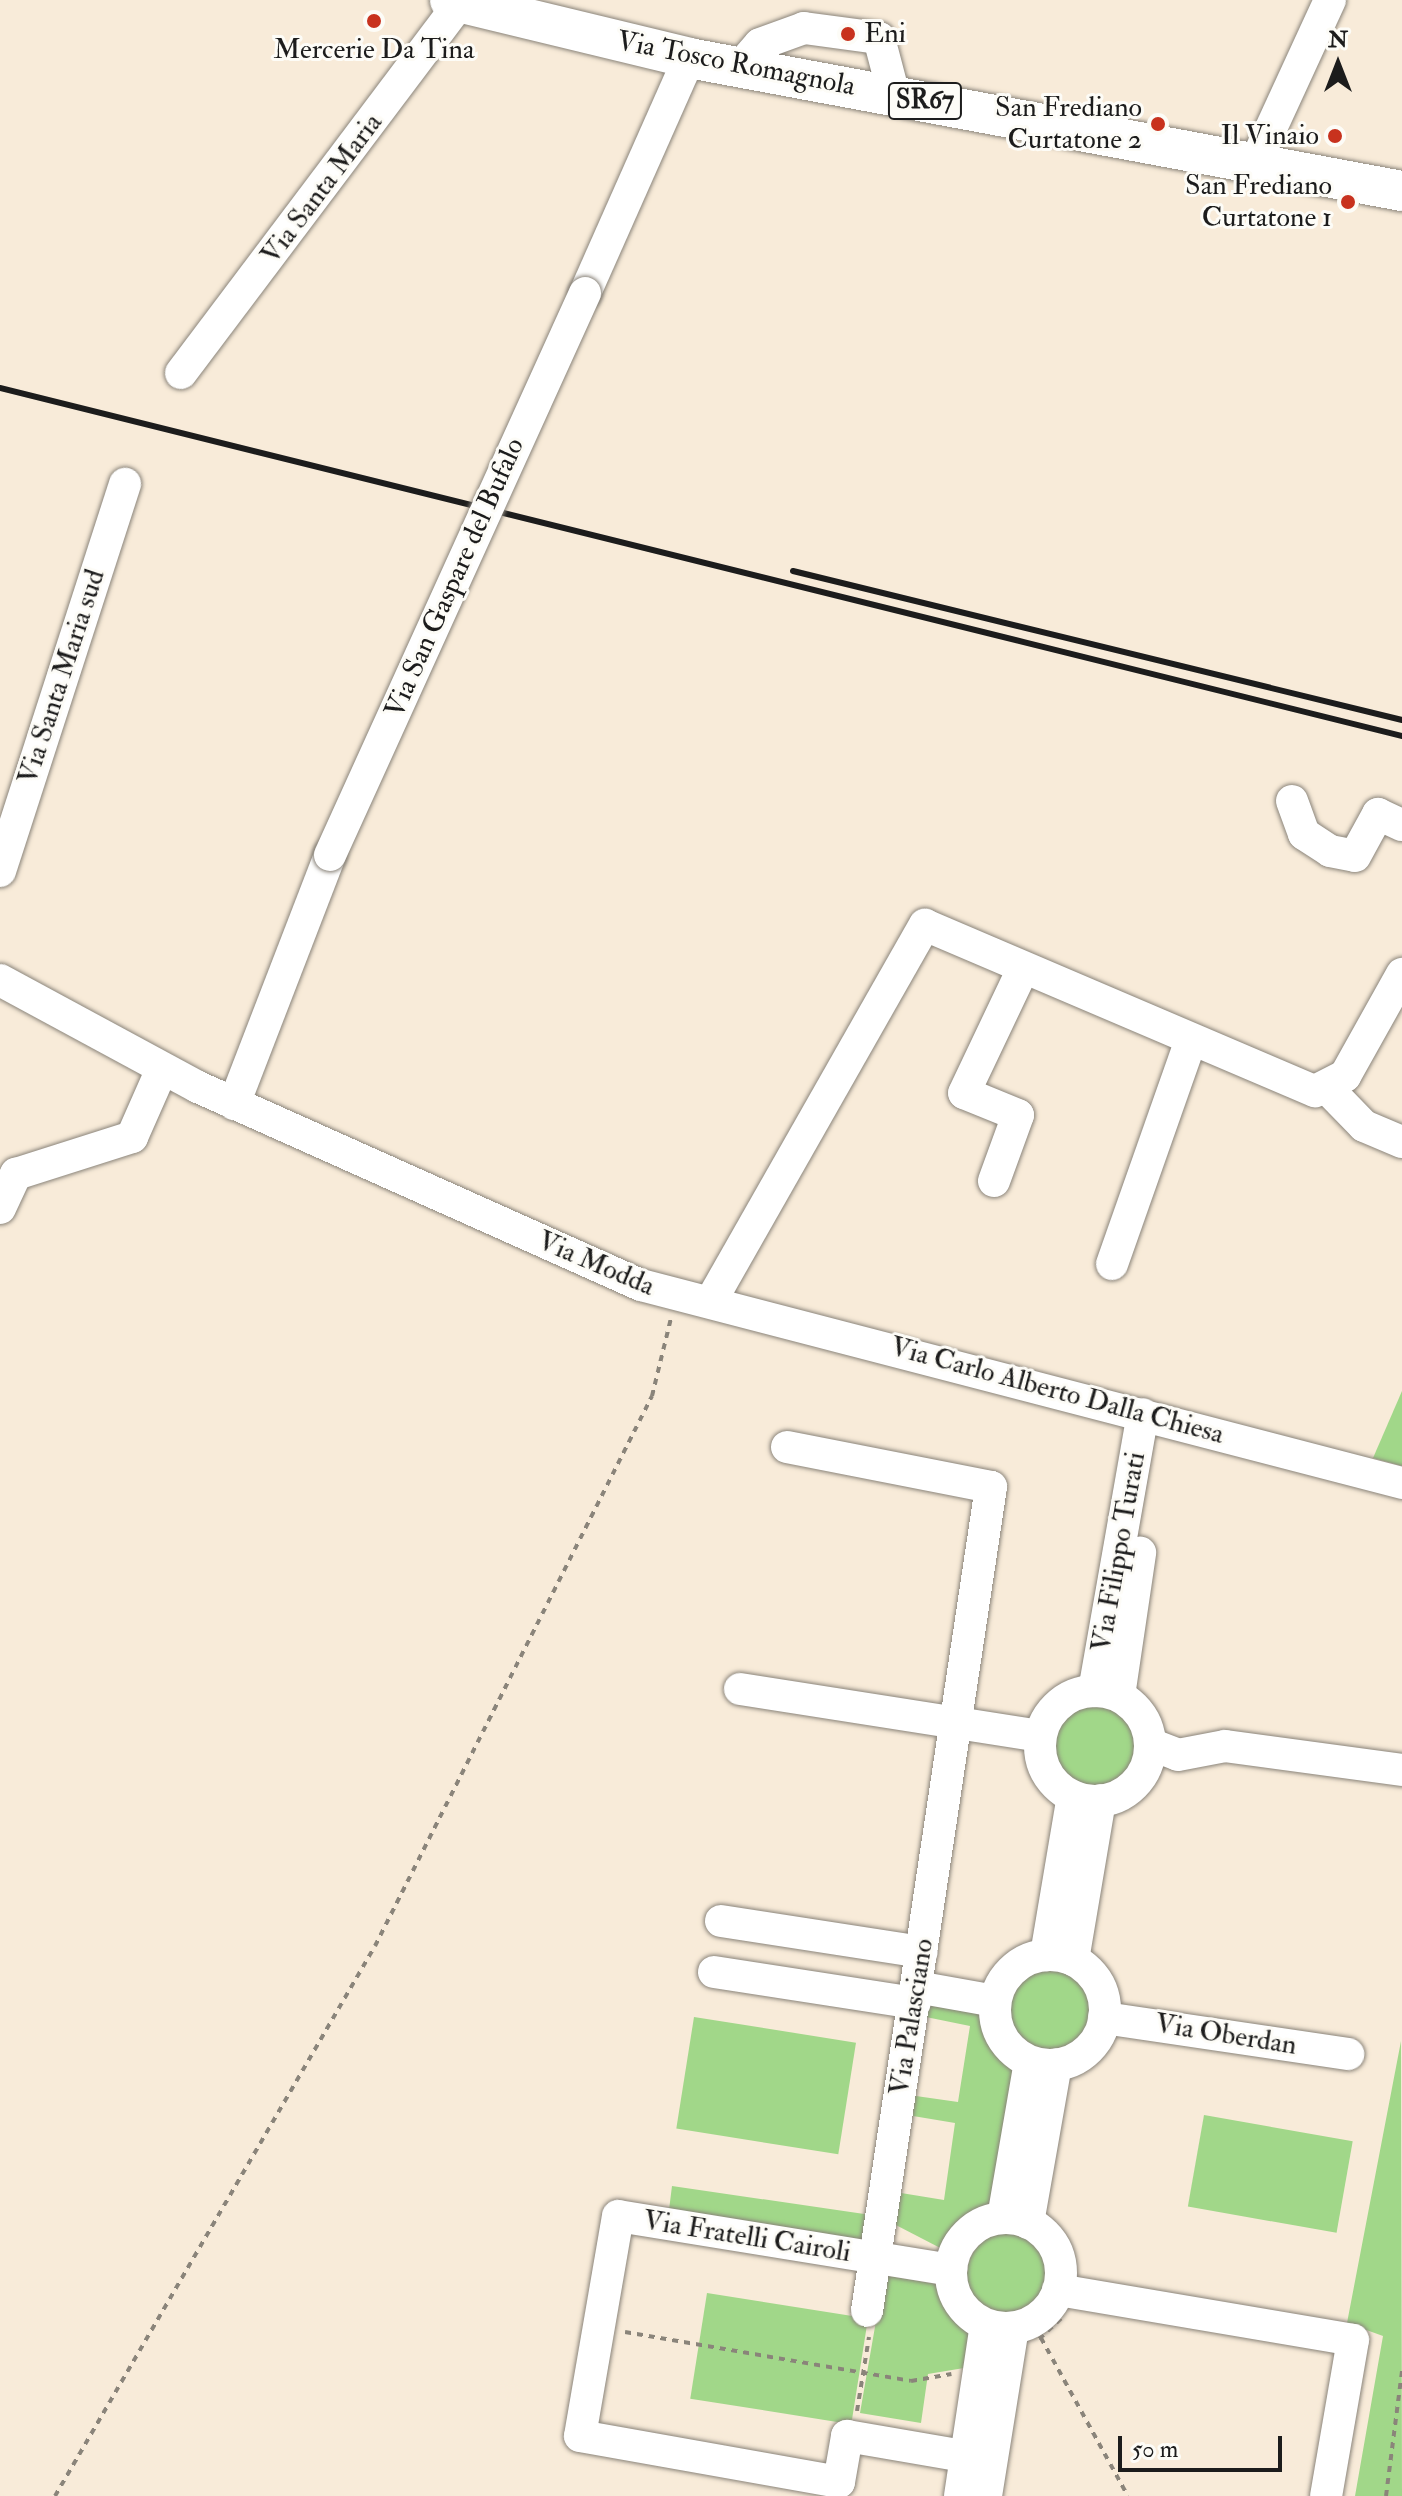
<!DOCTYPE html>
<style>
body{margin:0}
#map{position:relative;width:1402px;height:2496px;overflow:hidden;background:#f8ebd9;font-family:"IM FELL Double Pica",serif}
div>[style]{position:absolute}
.green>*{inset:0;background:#a1d789;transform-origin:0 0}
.round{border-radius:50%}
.path>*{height:4px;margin-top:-2px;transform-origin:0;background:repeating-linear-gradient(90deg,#8a847a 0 6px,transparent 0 12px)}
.roads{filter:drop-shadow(0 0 2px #8a847a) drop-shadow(0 0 2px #8a847a)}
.minor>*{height:32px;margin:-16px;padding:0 16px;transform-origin:16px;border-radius:16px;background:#fff}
.minor>.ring{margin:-16px;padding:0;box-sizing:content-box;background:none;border:32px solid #fff;border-radius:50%}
.major>*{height:40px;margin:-20px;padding:0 20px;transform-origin:20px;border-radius:20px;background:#fff}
.rail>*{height:6px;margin:-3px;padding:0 3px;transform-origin:3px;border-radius:3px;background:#1c1c1c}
.bridges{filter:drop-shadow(0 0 2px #8a847a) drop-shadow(0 0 2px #8a847a)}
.minor-bridge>*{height:32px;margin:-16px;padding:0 16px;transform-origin:16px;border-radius:16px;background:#fff}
.dots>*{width:22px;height:22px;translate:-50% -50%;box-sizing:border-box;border:4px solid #fdfcf7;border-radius:50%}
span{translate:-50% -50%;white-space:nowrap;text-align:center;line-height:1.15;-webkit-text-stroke:6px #fdfcf7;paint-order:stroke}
.shield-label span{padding:2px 6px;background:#fdfcf7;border:2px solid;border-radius:6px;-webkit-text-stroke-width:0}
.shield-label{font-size:26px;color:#1c1c1c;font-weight:700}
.poi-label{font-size:28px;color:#1c1c1c}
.left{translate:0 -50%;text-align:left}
.right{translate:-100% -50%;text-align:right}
.street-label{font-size:28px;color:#1c1c1c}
.north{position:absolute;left:1298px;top:24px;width:80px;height:80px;-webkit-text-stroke:6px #fdfcf7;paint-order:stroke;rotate:0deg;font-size:22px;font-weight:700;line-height:32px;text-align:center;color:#1c1c1c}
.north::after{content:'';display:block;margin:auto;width:28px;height:36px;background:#1c1c1c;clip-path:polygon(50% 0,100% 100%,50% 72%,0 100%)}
.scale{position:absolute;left:1118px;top:2436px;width:164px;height:36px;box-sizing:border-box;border:4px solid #1c1c1c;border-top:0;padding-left:10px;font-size:24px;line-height:28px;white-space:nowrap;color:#1c1c1c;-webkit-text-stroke:6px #fdfcf7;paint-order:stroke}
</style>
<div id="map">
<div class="green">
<div style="clip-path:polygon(1402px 1391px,1402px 1466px,1373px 1458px)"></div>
<div class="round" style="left:1054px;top:1704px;width:82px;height:82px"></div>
<div class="round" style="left:1009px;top:1969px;width:82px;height:82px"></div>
<div style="clip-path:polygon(924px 1998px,987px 2011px,996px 2039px,1020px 2065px,988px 2213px,969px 2222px,948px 2252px,892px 2223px,895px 2192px,944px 2200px,955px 2123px,907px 2115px,909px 2095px,958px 2102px,970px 2026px,921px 2016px)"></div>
<div style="left:694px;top:2017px;width:164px;height:113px;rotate:9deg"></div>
<div style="clip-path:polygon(1401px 2041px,1402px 2496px,1355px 2496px,1383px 2336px,1347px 2323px)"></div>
<div style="left:1204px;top:2115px;width:151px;height:93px;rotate:10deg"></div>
<div style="clip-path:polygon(672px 2186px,871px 2215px,866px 2243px,669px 2210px)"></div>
<div class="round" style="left:967px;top:2233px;width:82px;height:82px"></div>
<div style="clip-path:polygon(884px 2275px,942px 2285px,951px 2312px,970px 2332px,964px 2368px,928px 2374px,921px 2423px,860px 2413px)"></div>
<div style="left:707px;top:2293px;width:163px;height:107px;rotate:9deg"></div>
</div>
<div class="path">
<div style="left:625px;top:2332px;width:290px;rotate:9.7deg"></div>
<div style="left:911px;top:2381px;width:41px;rotate:-9.9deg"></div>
<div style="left:1041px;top:2338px;width:180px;rotate:61.2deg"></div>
<div style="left:1039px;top:2339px;width:34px;rotate:-43deg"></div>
<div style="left:857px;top:2411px;width:75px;rotate:-80.8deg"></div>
<div style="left:55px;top:2496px;width:636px;rotate:-59.81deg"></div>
<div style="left:375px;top:1946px;width:616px;rotate:-63.27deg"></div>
<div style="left:652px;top:1396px;width:80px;rotate:-76.3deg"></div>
<div style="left:1386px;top:2496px;width:126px;rotate:-82.7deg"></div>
</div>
<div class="roads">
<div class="minor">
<div style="left:740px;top:67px;width:30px;rotate:-49deg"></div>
<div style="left:760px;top:44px;width:47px;rotate:-20deg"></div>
<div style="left:804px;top:28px;width:76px;rotate:7.6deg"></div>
<div style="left:879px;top:38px;width:59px;rotate:75.3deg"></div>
<div style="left:1256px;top:161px;width:177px;rotate:-65.3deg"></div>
<div style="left:585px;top:293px;width:257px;rotate:-66.1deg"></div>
<div style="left:181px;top:373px;width:463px;rotate:-53deg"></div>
<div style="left:1292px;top:801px;width:35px;rotate:70deg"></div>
<div style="left:1304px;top:834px;width:31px;rotate:33deg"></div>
<div style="left:1330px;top:851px;width:25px;rotate:11deg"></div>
<div style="left:1355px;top:856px;width:48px;rotate:-61.3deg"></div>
<div style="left:1378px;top:814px;width:26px;rotate:25deg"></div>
<div style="left:0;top:871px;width:407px;rotate:-72.1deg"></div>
<div style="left:0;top:980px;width:225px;rotate:28.4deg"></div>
<div style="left:198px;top:1087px;width:485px;rotate:24.1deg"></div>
<div style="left:641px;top:1285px;width:786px;rotate:14.58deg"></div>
<div style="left:1329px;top:1090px;width:50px;rotate:45.8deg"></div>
<div style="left:1364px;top:1126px;width:41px;rotate:22.8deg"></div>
<div style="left:234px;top:1104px;width:267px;rotate:-68.9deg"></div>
<div style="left:994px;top:1181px;width:70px;rotate:-70deg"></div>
<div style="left:1018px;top:1115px;width:58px;rotate:-157.8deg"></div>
<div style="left:964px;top:1093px;width:137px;rotate:-64.6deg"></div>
<div style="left:0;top:1208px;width:38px;rotate:-65deg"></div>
<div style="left:16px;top:1174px;width:122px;rotate:-17.7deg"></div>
<div style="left:132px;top:1137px;width:74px;rotate:-66.2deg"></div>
<div style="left:1112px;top:1264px;width:235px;rotate:-70.6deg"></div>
<div style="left:711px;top:1301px;width:433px;rotate:-60.4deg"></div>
<div style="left:925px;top:925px;width:424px;rotate:23.1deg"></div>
<div style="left:1315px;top:1091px;width:34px;rotate:-27deg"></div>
<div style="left:1345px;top:1076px;width:117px;rotate:-60.8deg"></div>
<div style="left:787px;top:1447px;width:208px;rotate:11.1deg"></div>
<div style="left:991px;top:1487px;width:833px;rotate:98.56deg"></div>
<div style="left:740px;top:1689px;width:304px;rotate:8.9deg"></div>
<div style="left:1094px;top:1691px;width:281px;rotate:-80deg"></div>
<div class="ring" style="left:1040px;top:1691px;width:78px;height:78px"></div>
<div style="left:1119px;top:1696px;width:145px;rotate:-81.6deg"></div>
<div style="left:1150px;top:1744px;width:30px;rotate:21deg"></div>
<div style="left:1178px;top:1755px;width:48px;rotate:-10.8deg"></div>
<div style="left:1225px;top:1746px;width:179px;rotate:7.7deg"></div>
<div style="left:721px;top:1921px;width:203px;rotate:8.8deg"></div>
<div style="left:1046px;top:1955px;width:161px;rotate:-80.4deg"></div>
<div class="ring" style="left:995px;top:1955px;width:78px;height:78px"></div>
<div style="left:1073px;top:1960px;width:162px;rotate:-80.4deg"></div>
<div style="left:714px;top:1972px;width:203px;rotate:8.8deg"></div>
<div style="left:917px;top:1987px;width:79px;rotate:10.2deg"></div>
<div style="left:1104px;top:2018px;width:247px;rotate:8.4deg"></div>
<div style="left:1003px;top:2218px;width:158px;rotate:-80.2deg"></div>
<div class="ring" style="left:951px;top:2218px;width:78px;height:78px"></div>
<div style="left:1028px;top:2223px;width:161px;rotate:-80deg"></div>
<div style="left:951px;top:2270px;width:337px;rotate:-170.8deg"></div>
<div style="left:618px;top:2216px;width:223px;rotate:99.8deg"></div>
<div style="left:580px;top:2436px;width:263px;rotate:10.1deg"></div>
<div style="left:839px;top:2482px;width:47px;rotate:-80.1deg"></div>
<div style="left:847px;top:2436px;width:118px;rotate:9.8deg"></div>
<div style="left:1058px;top:2290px;width:299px;rotate:9.6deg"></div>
<div style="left:1353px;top:2340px;width:158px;rotate:99.8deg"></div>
<div style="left:960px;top:2496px;width:173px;rotate:-81.4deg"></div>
<div style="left:986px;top:2496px;width:170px;rotate:-80.9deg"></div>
</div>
<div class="major">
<div style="left:450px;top:0;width:246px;rotate:13.6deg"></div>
<div style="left:689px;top:58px;width:725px;rotate:10.57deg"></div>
</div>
</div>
<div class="rail">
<div style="left:0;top:388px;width:1445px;rotate:13.94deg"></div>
<div style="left:793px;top:571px;width:627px;rotate:13.75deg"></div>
</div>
<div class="bridges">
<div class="minor-bridge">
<div style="left:330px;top:855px;width:617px;rotate:-65.59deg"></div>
</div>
</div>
<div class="dots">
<div style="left:374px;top:21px;background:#c8321e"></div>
<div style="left:848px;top:34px;background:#c8321e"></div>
<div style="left:1158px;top:124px;background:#c8321e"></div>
<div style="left:1335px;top:136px;background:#c8321e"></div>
<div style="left:1348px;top:202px;background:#c8321e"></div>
</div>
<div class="shield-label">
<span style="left:925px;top:101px">SR67</span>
</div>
<div class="poi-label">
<span class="left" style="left:864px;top:34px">Eni</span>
<span style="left:374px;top:50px">Mercerie Da Tina</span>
<span class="right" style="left:1142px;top:124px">San Frediano<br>Curtatone 2</span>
<span class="right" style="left:1319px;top:136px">Il Vinaio</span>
<span class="right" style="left:1332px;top:202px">San Frediano<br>Curtatone 1</span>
</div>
<div class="street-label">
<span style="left:736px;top:64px;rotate:11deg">Via Tosco Romagnola</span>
<span style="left:322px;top:189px;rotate:-53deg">Via Santa Maria</span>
<span style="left:455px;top:578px;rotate:-66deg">Via San Gaspare del Bufalo</span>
<span style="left:62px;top:677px;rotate:-72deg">Via Santa Maria sud</span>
<span style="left:596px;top:1264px;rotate:23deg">Via Modda</span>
<span style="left:1057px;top:1391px;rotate:15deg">Via Carlo Alberto Dalla Chiesa</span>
<span style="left:1119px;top:1552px;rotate:-80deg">Via Filippo Turati</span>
<span style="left:912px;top:2017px;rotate:-81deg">Via Palasciano</span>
<span style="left:1226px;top:2035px;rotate:9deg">Via Oberdan</span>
<span style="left:747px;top:2237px;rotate:9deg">Via Fratelli Cairoli</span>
</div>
<div class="north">N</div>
<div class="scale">50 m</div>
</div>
